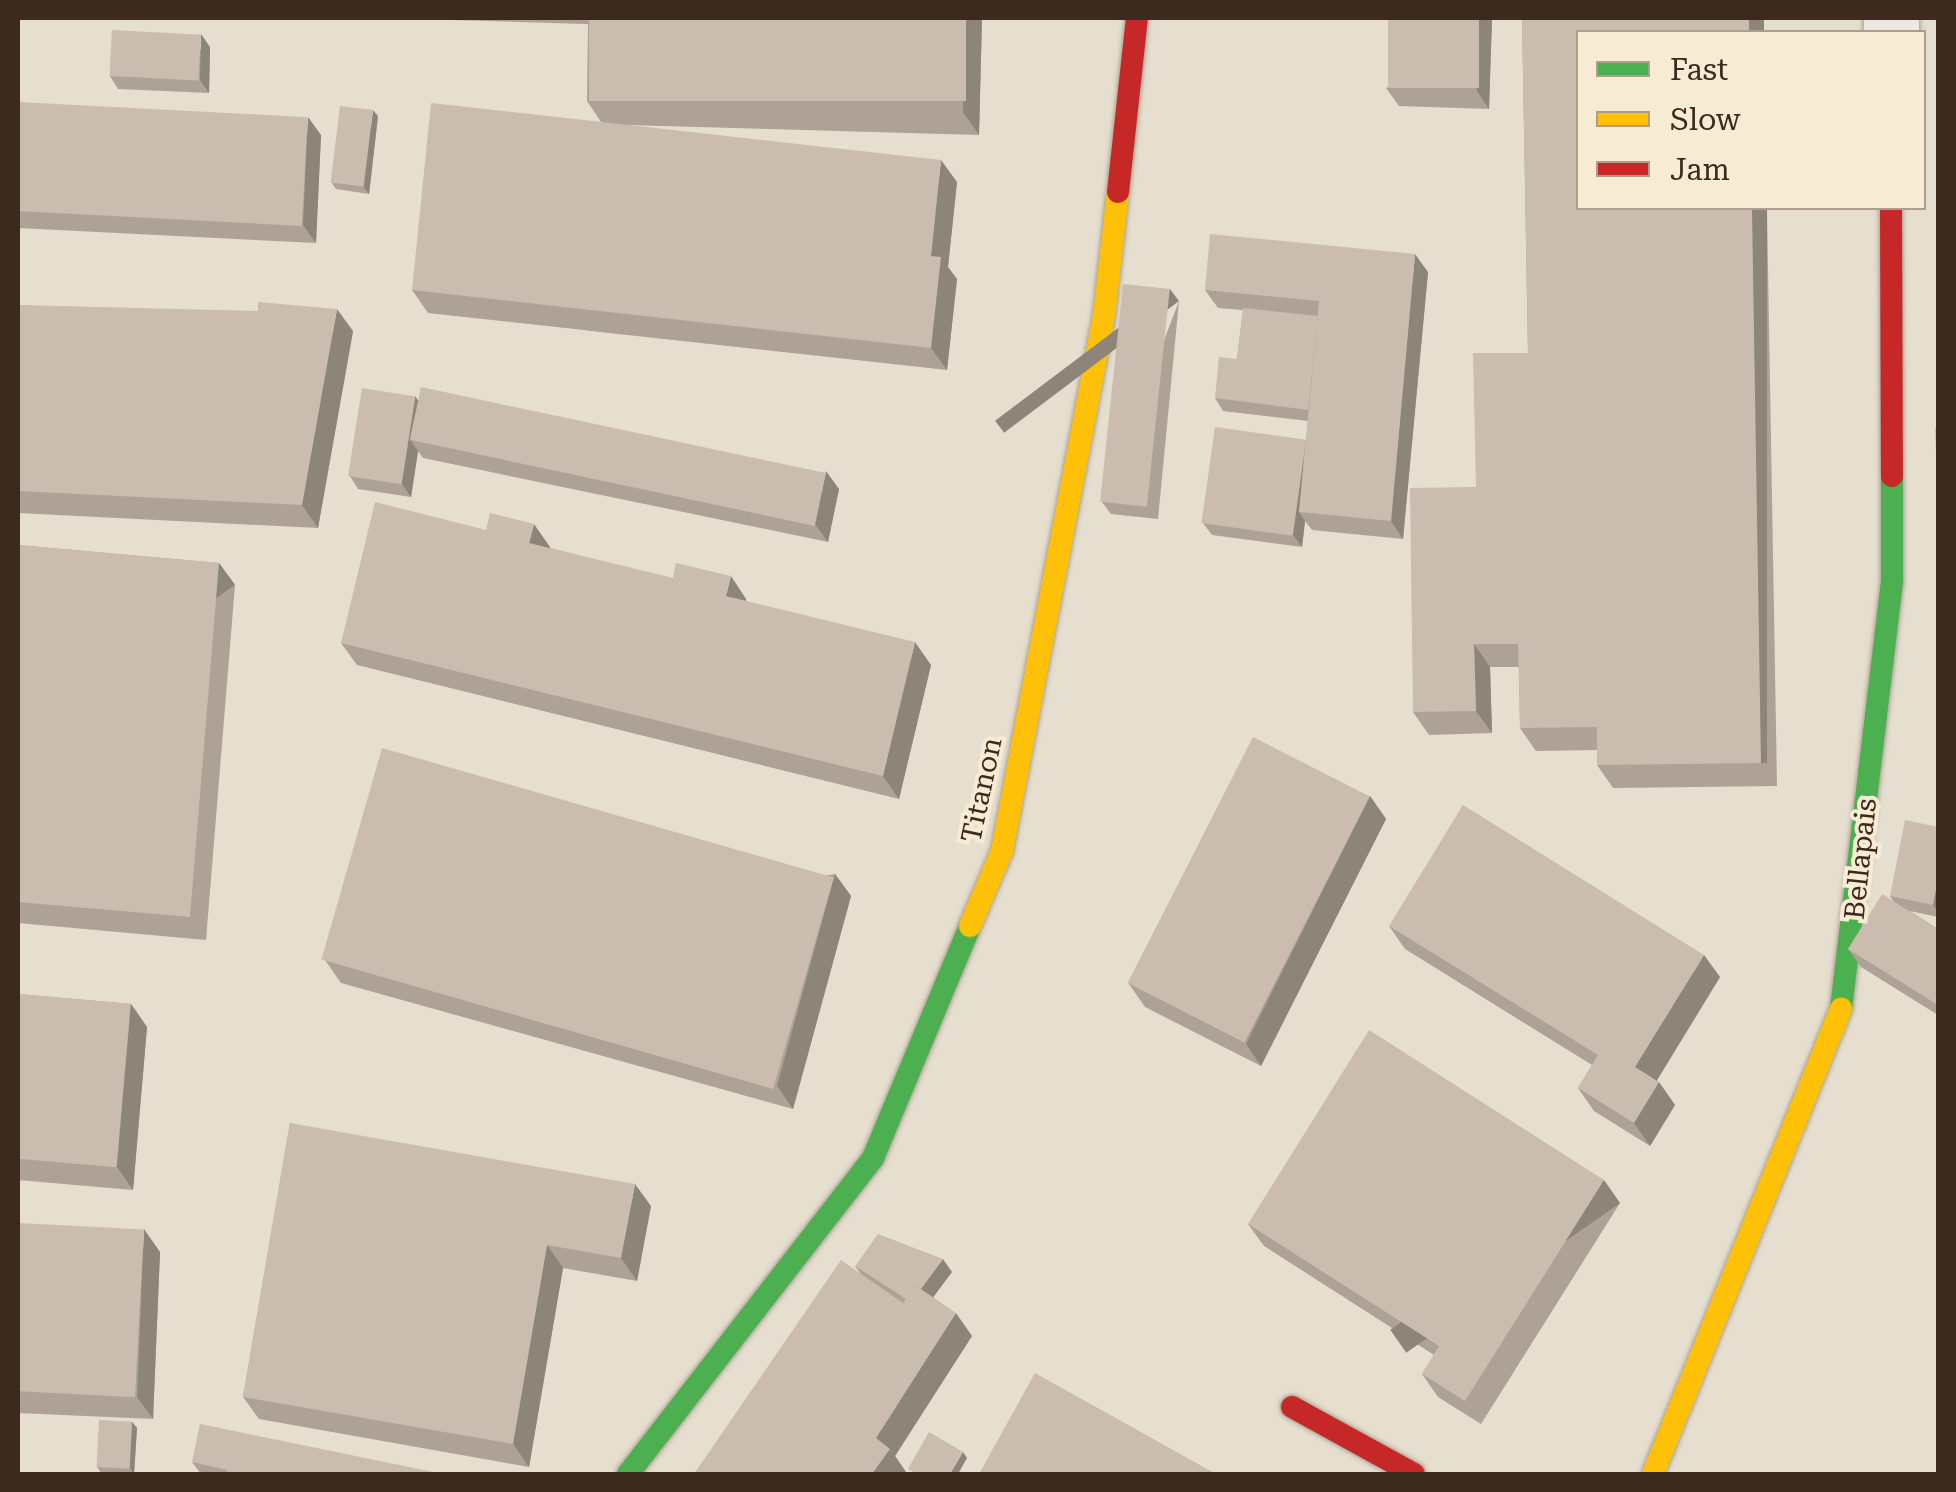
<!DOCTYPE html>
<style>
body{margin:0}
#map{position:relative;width:1956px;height:1492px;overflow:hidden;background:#e6dece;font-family:"Roboto Serif",serif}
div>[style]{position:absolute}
.roads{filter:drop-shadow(0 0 2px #aba396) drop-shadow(0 0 2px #aba396)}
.street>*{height:55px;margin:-27.5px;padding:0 27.5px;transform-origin:27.5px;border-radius:27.5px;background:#eee9e0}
.fast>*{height:22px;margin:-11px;padding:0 11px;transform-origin:11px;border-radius:11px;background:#4caf50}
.slow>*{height:22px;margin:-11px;padding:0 11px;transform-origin:11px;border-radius:11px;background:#ffc107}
.jam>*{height:22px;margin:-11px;padding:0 11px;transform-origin:11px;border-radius:11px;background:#c62828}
.wall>*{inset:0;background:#aea296}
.shaded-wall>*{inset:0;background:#8d847a;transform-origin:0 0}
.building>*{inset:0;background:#cabcae;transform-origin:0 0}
span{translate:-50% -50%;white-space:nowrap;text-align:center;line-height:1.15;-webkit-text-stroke:8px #f8ebd3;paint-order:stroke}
.street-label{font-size:28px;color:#3b2a1d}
.frame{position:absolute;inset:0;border:20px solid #3b2a1d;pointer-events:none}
.legend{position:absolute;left:1576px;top:30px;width:350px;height:180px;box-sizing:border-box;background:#f8ebd3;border:2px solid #ac9e8a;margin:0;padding:12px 18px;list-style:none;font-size:30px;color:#3b2a1d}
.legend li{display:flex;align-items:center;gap:20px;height:50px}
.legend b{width:50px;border:2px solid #ac9e8a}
</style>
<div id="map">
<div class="roads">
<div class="street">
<div style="left:1891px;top:18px;width:14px;rotate:90deg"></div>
</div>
<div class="fast">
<div style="left:1841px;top:1009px;width:433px;rotate:-83.2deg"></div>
<div style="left:1892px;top:579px;width:103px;rotate:-90deg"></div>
<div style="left:628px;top:1474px;width:400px;rotate:-52.2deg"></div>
<div style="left:873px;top:1158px;width:251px;rotate:-67.3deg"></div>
</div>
<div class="slow">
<div style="left:970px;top:926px;width:82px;rotate:-66.9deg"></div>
<div style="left:1002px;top:851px;width:545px;rotate:-79.21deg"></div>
<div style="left:1104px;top:316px;width:125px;rotate:-83.6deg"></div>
<div style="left:1653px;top:1474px;width:502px;rotate:-67.99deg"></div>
</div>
<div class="jam">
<div style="left:1118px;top:192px;width:175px;rotate:-83.8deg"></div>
<div style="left:1891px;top:208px;width:268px;rotate:89.8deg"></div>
<div style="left:1292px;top:1407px;width:139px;rotate:28.8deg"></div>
</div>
</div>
<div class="wall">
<div style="clip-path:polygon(385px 18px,982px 18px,979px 135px,626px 125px,957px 182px,948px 267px,957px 279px,947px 370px,428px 313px,412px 290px,601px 122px,587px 101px,588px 24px)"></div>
<div style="clip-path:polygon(1492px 18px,1489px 109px,1399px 106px,1386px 88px)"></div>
<div style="clip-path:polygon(1522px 18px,1764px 18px,1764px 32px,1578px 32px,1578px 208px,1767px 208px,1777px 786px,1613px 788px,1597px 765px,1597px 750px,1536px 751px,1520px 728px,1519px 667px,1490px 667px,1492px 733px,1429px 735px,1413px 712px,1476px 487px,1528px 353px)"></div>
<div style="clip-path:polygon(210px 47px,209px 93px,118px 89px,110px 76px)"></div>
<div style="clip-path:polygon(18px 102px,321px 135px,316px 243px,18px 228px)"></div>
<div style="clip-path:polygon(378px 116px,369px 194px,336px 189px,332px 183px)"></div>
<div style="clip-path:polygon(1428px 272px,1403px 539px,1312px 530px,1305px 521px,1302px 547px,1212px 535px,1203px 523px,1306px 440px,1308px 421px,1223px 411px,1215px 398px,1237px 359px,1243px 310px,1218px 308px,1205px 290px)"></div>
<div style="clip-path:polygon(1179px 301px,1158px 519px,1111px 514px,1102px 502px)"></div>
<div style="clip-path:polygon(18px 305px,353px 331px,318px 528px,18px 513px)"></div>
<div style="clip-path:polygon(418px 400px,839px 489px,828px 542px,423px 458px,418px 451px,411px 497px,358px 489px,350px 476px)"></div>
<div style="clip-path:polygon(18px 545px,219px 563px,235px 585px,206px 940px,18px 923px)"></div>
<div style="clip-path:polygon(550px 547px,550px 548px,746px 599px,746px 601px,931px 665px,899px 799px,357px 665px,341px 643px)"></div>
<div style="clip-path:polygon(1370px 796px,1386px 819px,1261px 1066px,1145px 1007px,1129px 984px)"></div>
<div style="clip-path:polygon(1938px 827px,1938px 917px,1910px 911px,1938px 929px,1938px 1015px,1861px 967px,1848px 949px,1893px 901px,1890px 896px)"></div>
<div style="clip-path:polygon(835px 874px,851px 896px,793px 1109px,341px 983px,325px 960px)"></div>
<div style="clip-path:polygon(1389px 926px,1720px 977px,1657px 1080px,1675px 1105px,1650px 1146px,1594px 1111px,1578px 1088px,1592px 1065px,1405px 949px)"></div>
<div style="clip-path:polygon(18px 994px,131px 1004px,147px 1027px,133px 1190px,18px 1180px)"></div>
<div style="clip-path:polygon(290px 1123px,651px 1206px,637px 1281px,563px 1268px,529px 1467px,259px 1419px,243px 1397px)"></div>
<div style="clip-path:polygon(1620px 1203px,1481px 1424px,1438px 1397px,1422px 1374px,1434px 1355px,1264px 1246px,1248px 1224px)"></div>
<div style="clip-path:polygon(18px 1223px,160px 1252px,153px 1419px,18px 1413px)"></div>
<div style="clip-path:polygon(855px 1266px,952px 1272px,933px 1297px,972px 1336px,895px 1456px,906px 1472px,694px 1474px,860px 1273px)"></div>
<div style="clip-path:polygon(132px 1422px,137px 1428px,134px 1474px,101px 1473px,97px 1467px)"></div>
<div style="clip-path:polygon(192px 1462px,443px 1474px,201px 1474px)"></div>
</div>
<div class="shaded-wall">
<div style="clip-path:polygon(966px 18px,982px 18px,979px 135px,963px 112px)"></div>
<div style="clip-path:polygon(1479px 18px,1492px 18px,1489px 109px,1477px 91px)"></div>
<div style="left:1749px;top:18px;width:15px;height:14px"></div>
<div style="clip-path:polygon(201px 34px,210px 47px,209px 93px,200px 80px)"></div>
<div style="clip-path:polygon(373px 110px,378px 116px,369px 194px,364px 187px)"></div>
<div style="clip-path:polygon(308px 117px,321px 135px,316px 243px,303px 225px)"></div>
<div style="clip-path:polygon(941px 160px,957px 182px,948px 267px,957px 279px,947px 370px,931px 348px,931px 256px)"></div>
<div style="left:1752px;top:208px;width:15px;height:555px"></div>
<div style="clip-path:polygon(1415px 254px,1428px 272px,1403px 539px,1391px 521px)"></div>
<div style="left:1170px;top:289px;width:15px;height:219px;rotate:53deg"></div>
<div style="clip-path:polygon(337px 309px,353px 331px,318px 528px,302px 505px)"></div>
<div style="clip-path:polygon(415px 396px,424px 409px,410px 440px,418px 451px,411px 497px,402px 484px)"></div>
<div style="clip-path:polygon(1306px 439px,1299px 512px,1305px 521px,1302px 547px,1293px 535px)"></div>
<div style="clip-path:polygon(826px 471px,839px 489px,828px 542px,815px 524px)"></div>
<div style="clip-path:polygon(534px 524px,550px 547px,545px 566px,529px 543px)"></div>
<div style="left:219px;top:563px;width:27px;height:355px;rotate:54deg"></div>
<div style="clip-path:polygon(731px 576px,746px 599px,742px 618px,726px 596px)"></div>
<div style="clip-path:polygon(915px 642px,931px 665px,899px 799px,883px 776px)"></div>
<div style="clip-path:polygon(1474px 644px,1490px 667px,1492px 733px,1476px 711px)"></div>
<div style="clip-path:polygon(1370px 796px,1386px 819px,1261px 1066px,1246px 1044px)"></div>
<div style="clip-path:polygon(835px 874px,851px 896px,793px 1109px,777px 1086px)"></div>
<div style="clip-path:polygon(1938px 879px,1938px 912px,1933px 905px)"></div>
<div style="clip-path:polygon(1704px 955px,1720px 977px,1651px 1090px,1635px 1067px)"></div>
<div style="clip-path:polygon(131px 1004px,147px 1027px,133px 1190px,117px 1167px)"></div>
<div style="clip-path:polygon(1659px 1082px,1675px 1105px,1650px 1146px,1634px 1123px)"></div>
<div style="left:1604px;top:1180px;width:28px;height:261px;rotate:55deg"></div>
<div style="clip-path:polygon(635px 1184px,651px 1206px,637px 1281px,621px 1258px)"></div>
<div style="clip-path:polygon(144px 1229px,160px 1252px,153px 1419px,137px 1397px)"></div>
<div style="clip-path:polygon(547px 1245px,563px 1268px,529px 1467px,513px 1444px)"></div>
<div style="clip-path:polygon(943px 1259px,952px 1272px,920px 1315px,911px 1302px)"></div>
<div style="clip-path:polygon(956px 1313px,972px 1336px,895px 1456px,906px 1472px,904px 1474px,872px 1474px,876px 1438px)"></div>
<div style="clip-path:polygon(132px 1422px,137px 1428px,134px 1474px,130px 1468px)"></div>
<div style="clip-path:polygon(963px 1452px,967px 1458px,958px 1474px,950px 1474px)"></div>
</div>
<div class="building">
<div style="left:589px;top:18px;width:377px;height:83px"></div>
<div style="left:1388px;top:18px;width:91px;height:70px"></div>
<div style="clip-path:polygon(1522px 18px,1749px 18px,1749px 32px,1578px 32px,1578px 208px,1752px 208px,1761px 763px,1597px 765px,1597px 727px,1520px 728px,1518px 644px,1474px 644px,1476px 711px,1413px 712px,1410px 488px,1476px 487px,1473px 353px,1528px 353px)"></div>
<div style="left:112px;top:30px;width:89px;height:46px;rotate:3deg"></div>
<div style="left:18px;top:102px;width:290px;height:109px;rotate:3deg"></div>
<div style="clip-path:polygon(431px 103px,941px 160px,931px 256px,941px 257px,931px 348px,412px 290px)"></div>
<div style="left:340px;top:106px;width:33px;height:77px;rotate:7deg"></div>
<div style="clip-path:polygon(1210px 234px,1415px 254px,1391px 521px,1299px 512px,1319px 301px,1205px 290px)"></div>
<div style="left:1123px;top:284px;width:47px;height:219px;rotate:6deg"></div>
<div style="clip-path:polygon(258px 302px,337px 309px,302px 505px,18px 491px,18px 305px,258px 311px)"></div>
<div style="clip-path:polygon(1243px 308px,1318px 316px,1308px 410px,1215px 398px,1219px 357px,1237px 359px)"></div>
<div style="left:421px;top:387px;width:414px;height:54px;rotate:12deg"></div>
<div style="left:362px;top:388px;width:54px;height:89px;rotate:9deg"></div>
<div style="left:1215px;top:427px;width:92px;height:97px;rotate:8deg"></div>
<div style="clip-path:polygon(1938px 427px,1938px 481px,1937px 481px,1935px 428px)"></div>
<div style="clip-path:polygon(375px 502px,486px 530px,490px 513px,534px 524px,529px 543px,673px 578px,676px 563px,731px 576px,726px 596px,915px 642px,883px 776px,341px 643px)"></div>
<div style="clip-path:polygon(18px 545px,219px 563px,190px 917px,18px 902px)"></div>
<div style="left:1253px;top:737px;width:131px;height:276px;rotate:27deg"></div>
<div style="left:382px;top:748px;width:470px;height:220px;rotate:16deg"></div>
<div style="clip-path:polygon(1463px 805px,1704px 955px,1635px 1067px,1659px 1082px,1634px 1123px,1578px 1088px,1598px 1055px,1389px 926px)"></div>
<div style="clip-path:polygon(1905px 820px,1938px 827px,1938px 879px,1933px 905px,1890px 896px)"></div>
<div style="clip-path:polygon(1882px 894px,1938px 929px,1938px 1005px,1848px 949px)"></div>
<div style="left:18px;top:994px;width:113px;height:164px;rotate:5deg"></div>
<div style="clip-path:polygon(1369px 1030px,1604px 1180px,1465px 1401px,1422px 1374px,1439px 1346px,1248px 1224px)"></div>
<div style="clip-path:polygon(290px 1123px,635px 1184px,621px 1258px,547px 1245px,513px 1444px,243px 1397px)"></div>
<div style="left:18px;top:1223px;width:126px;height:168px;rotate:3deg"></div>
<div style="clip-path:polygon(878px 1234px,943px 1259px,921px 1289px,915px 1285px,906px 1299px,855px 1266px)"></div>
<div style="clip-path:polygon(841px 1260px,903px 1303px,915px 1285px,956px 1313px,876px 1438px,890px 1449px,872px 1474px,694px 1474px)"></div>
<div style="clip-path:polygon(1035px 1373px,1216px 1474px,979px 1474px)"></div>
<div style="left:99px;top:1420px;width:33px;height:47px;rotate:3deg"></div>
<div style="clip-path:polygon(200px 1424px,443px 1474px,226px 1474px,227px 1470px,192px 1462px)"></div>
<div style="clip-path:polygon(929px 1432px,963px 1452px,950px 1474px,917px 1474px,908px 1469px)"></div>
</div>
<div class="street-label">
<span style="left:982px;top:790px;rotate:-78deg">Titanon</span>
<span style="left:1861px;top:859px;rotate:-84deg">Bellapais</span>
</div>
<div class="frame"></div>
<ul class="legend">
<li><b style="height:12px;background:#4caf50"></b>Fast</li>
<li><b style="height:12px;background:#ffc107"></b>Slow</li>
<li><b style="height:12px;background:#c62828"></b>Jam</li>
</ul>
</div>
